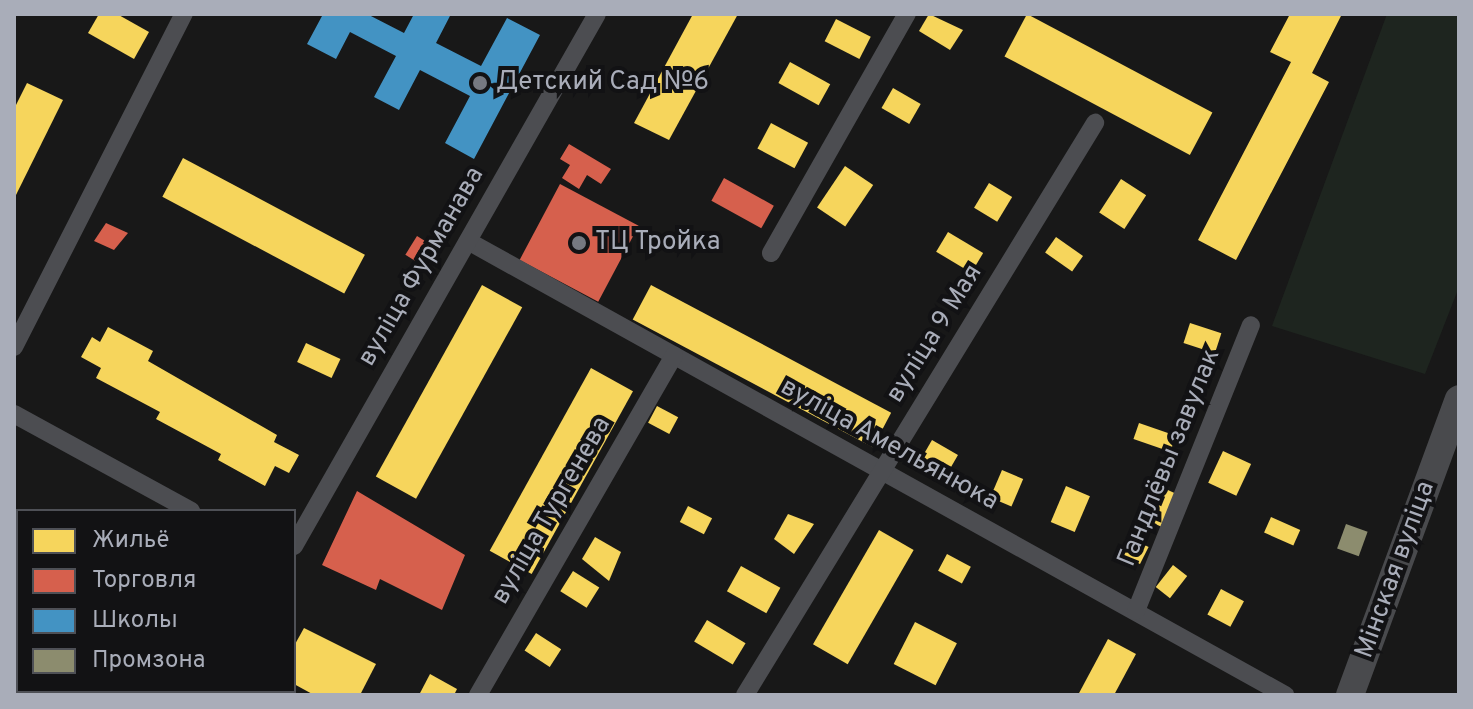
<!DOCTYPE html>
<meta charset="utf-8">
<style>
body{margin:0}
#map{position:relative;width:1473px;height:709px;overflow:hidden;background:#181818;font-family:Overpass,sans-serif}
div>[style]{position:absolute}
.green>*{inset:0;background:#1e251f}
.homes>*{inset:0;background:#f6d55c;transform-origin:0 0}
.shops>*{inset:0;background:#d6604d;transform-origin:0 0}
.schools>*{inset:0;background:#4393c3}
.industry>*{inset:0;background:#8c8c6e;transform-origin:0 0}
.minor>*{height:18px;margin:-9px;padding:0 9px;transform-origin:9px;border-radius:9px;background:#4c4d51}
.primary>*{height:28px;margin:-14px;padding:0 14px;transform-origin:14px;border-radius:14px;background:#494a4d}
.dots>*{width:22px;height:22px;translate:-50% -50%;box-sizing:border-box;border:4px solid #121214;border-radius:50%}
span{translate:-50% -50%;white-space:nowrap;text-align:center;line-height:1.15;-webkit-text-stroke:8px #121214;paint-order:stroke}
.poi-label{font-size:26px;color:#a9adb9}
.left{translate:0 -50%;text-align:left}
.street-label{font-size:26px;color:#a9adb9}
.frame{position:absolute;inset:0;border:16px solid #a9adb9;pointer-events:none}
.legend{position:absolute;left:16px;top:509px;width:280px;height:184px;box-sizing:border-box;background:#121214;border:2px solid #4e5056;margin:0;padding:10px 14px;list-style:none;font-size:24px;color:#a9adb9}
.legend li{display:flex;align-items:center;gap:16px;height:40px}
.legend b{width:40px;border:2px solid #4e5056}
</style>
<div id="map">
<div class="green">
<div style="clip-path:polygon(1387px 14px,1459px 14px,1459px 287px,1425px 374px,1272px 326px)"></div>
</div>
<div class="homes">
<div style="clip-path:polygon(99px 14px,117px 14px,149px 32px,134px 59px,88px 33px)"></div>
<div style="clip-path:polygon(693px 14px,738px 14px,669px 140px,634px 123px)"></div>
<div style="clip-path:polygon(929px 14px,963px 30px,950px 50px,919px 31px)"></div>
<div style="left:1027px;top:14px;width:210px;height:48px;rotate:28deg"></div>
<div style="clip-path:polygon(1290px 14px,1342px 14px,1312px 73px,1329px 82px,1236px 260px,1198px 240px,1291px 62px,1270px 52px)"></div>
<div style="left:836px;top:19px;width:39px;height:25px;rotate:27deg"></div>
<div style="left:790px;top:62px;width:46px;height:24px;rotate:29deg"></div>
<div style="clip-path:polygon(27px 83px,63px 100px,14px 199px,14px 109px)"></div>
<div style="left:893px;top:88px;width:32px;height:23px;rotate:30deg"></div>
<div style="left:771px;top:123px;width:42px;height:29px;rotate:28deg"></div>
<div style="left:183px;top:158px;width:206px;height:44px;rotate:28deg"></div>
<div style="left:845px;top:166px;width:34px;height:50px;rotate:34deg"></div>
<div style="left:1121px;top:179px;width:30px;height:40px;rotate:33deg"></div>
<div style="left:989px;top:183px;width:27px;height:29px;rotate:31deg"></div>
<div style="left:948px;top:232px;width:41px;height:23px;rotate:31deg"></div>
<div style="left:1056px;top:237px;width:33px;height:19px;rotate:35deg"></div>
<div style="left:482px;top:285px;width:46px;height:219px;rotate:29deg"></div>
<div style="left:651px;top:285px;width:272px;height:39px;rotate:28deg"></div>
<div style="left:1190px;top:323px;width:33px;height:21px;rotate:18deg"></div>
<div style="clip-path:polygon(108px 327px,153px 351px,148px 361px,277px 435px,274px 442px,299px 455px,289px 473px,275px 466px,265px 486px,218px 460px,221px 454px,156px 419px,160px 412px,96px 378px,101px 368px,81px 357px,92px 337px,100px 342px)"></div>
<div style="left:306px;top:343px;width:38px;height:21px;rotate:25deg"></div>
<div style="left:591px;top:368px;width:48px;height:209px;rotate:29deg"></div>
<div style="left:657px;top:406px;width:24px;height:19px;rotate:28deg"></div>
<div style="left:1139px;top:423px;width:39px;height:17px;rotate:19deg"></div>
<div style="left:932px;top:440px;width:30px;height:22px;rotate:30deg"></div>
<div style="left:1223px;top:451px;width:31px;height:35px;rotate:25deg"></div>
<div style="left:1002px;top:470px;width:23px;height:30px;rotate:23deg"></div>
<div style="left:1157px;top:485px;width:21px;height:36px;rotate:25deg"></div>
<div style="left:1066px;top:486px;width:26px;height:39px;rotate:23deg"></div>
<div style="left:688px;top:506px;width:27px;height:18px;rotate:27deg"></div>
<div style="clip-path:polygon(788px 514px,814px 524px,794px 554px,774px 539px)"></div>
<div style="left:1271px;top:517px;width:32px;height:17px;rotate:24deg"></div>
<div style="left:879px;top:530px;width:40px;height:132px;rotate:30deg"></div>
<div style="clip-path:polygon(595px 537px,621px 552px,609px 581px,582px 559px)"></div>
<div style="left:1129px;top:537px;width:22px;height:19px;rotate:27deg"></div>
<div style="left:947px;top:554px;width:27px;height:19px;rotate:28deg"></div>
<div style="left:1173px;top:565px;width:18px;height:28px;rotate:38deg"></div>
<div style="left:741px;top:566px;width:45px;height:29px;rotate:29deg"></div>
<div style="left:573px;top:571px;width:31px;height:24px;rotate:32deg"></div>
<div style="left:1221px;top:589px;width:26px;height:29px;rotate:28deg"></div>
<div style="left:707px;top:620px;width:45px;height:25px;rotate:31deg"></div>
<div style="left:915px;top:622px;width:47px;height:47px;rotate:27deg"></div>
<div style="clip-path:polygon(304px 628px,376px 664px,360px 695px,314px 695px,294px 684px,294px 646px)"></div>
<div style="left:536px;top:633px;width:30px;height:21px;rotate:33deg"></div>
<div style="clip-path:polygon(1108px 639px,1136px 654px,1114px 695px,1078px 695px)"></div>
<div style="clip-path:polygon(430px 674px,457px 689px,454px 695px,419px 695px)"></div>
</div>
<div class="shops">
<div style="clip-path:polygon(569px 144px,611px 169px,601px 184px,587px 175px,579px 189px,562px 178px,570px 165px,560px 159px)"></div>
<div style="left:724px;top:178px;width:57px;height:26px;rotate:29deg"></div>
<div style="left:560px;top:184px;width:89px;height:86px;rotate:28deg"></div>
<div style="clip-path:polygon(106px 223px,128px 233px,114px 250px,94px 241px)"></div>
<div style="left:417px;top:236px;width:26px;height:22px;rotate:32deg"></div>
<div style="clip-path:polygon(357px 491px,465px 555px,442px 610px,380px 579px,376px 590px,322px 565px)"></div>
</div>
<div class="schools">
<div style="clip-path:polygon(318px 14px,367px 14px,404px 33px,414px 14px,451px 14px,436px 43px,481px 66px,507px 18px,540px 35px,474px 159px,445px 143px,470px 96px,420px 70px,399px 110px,374px 97px,396px 56px,350px 32px,336px 59px,307px 44px,322px 16px)"></div>
</div>
<div class="industry">
<div style="left:1346px;top:524px;width:23px;height:26px;rotate:20deg"></div>
</div>
<div class="minor">
<div style="left:468px;top:241px;width:935px;rotate:29.06deg"></div>
<div style="left:771px;top:253px;width:275px;rotate:-60.4deg"></div>
<div style="left:14px;top:347px;width:374px;rotate:-63deg"></div>
<div style="left:14px;top:414px;width:202px;rotate:28.7deg"></div>
<div style="left:294px;top:546px;width:612px;rotate:-60.34deg"></div>
<div style="left:1136px;top:611px;width:308px;rotate:-68.1deg"></div>
<div style="left:213px;top:695px;width:4px;rotate:-63deg"></div>
<div style="left:478px;top:695px;width:392px;rotate:-60deg"></div>
<div style="left:745px;top:695px;width:671px;rotate:-58.54deg"></div>
</div>
<div class="primary">
<div style="left:1350px;top:695px;width:315px;rotate:-69.8deg"></div>
</div>
<div class="dots">
<div style="left:480px;top:83px;background:#767981"></div>
<div style="left:579px;top:243px;background:#767981"></div>
</div>
<div class="poi-label">
<span class="left" style="left:496px;top:83px">Детский Сад №6</span>
<span class="left" style="left:595px;top:243px">ТЦ Тройка</span>
</div>
<div class="street-label">
<span style="left:422px;top:267px;rotate:-60deg">вуліца Фурманава</span>
<span style="left:935px;top:334px;rotate:-58deg">вуліца 9 Мая</span>
<span style="left:889px;top:445px;rotate:29deg">вуліца Амельянюка</span>
<span style="left:1170px;top:458px;rotate:-68deg">Гандлёвы завулак</span>
<span style="left:552px;top:511px;rotate:-60deg">вуліца Тургенева</span>
<span style="left:1396px;top:570px;rotate:-70deg">Мінская вуліца</span>
</div>
<div class="frame"></div>
<ul class="legend">
<li><b style="height:22px;background:#f6d55c"></b>Жильё</li>
<li><b style="height:22px;background:#d6604d"></b>Торговля</li>
<li><b style="height:22px;background:#4393c3"></b>Школы</li>
<li><b style="height:22px;background:#8c8c6e"></b>Промзона</li>
</ul>
</div>
